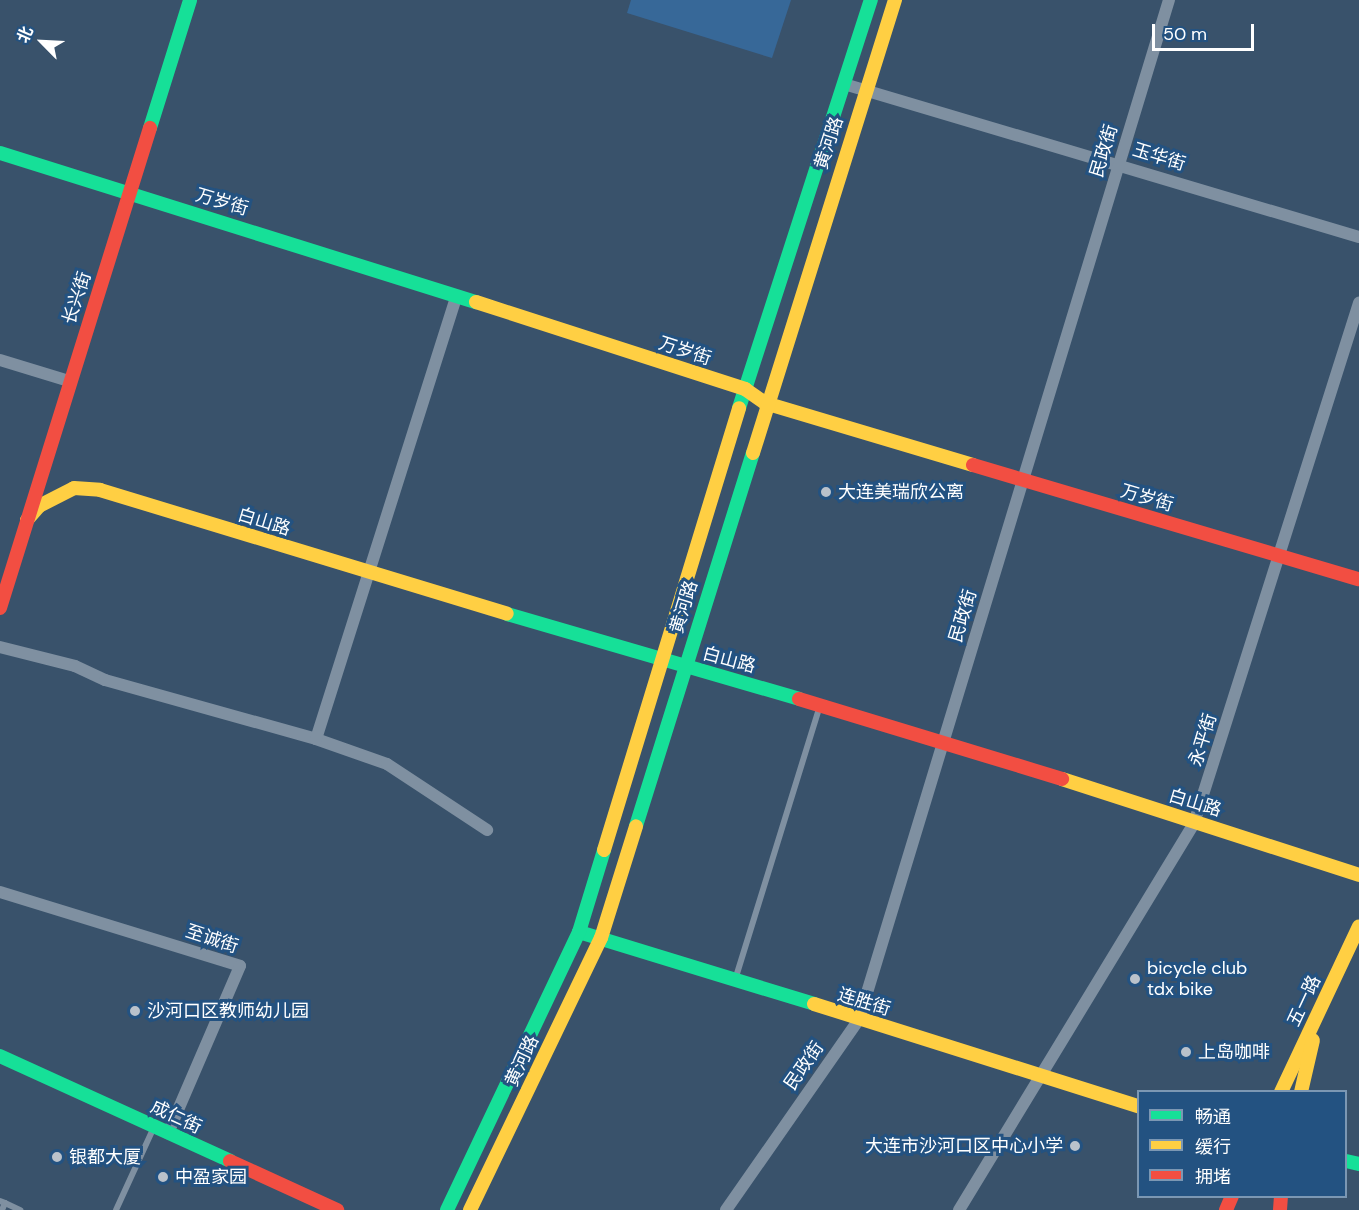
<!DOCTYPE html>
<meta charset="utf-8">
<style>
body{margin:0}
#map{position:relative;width:1359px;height:1210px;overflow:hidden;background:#39526b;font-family:"DM Sans","Noto Sans SC",sans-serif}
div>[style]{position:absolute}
.green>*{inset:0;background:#376898}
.lane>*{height:6px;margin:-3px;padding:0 3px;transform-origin:3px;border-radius:3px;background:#7f90a1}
.street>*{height:12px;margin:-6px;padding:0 6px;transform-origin:6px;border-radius:6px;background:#7f90a1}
.fast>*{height:14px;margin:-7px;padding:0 7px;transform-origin:7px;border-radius:7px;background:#16e098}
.slow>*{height:14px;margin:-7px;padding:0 7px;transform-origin:7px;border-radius:7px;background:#ffcf43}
.jam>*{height:14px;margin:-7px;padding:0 7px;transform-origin:7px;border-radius:7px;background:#f24e42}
.dots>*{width:16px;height:16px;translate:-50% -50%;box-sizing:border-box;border:3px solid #235281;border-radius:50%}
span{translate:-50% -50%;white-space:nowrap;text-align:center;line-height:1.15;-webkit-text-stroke:6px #235281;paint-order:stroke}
.street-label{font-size:18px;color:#fff}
.poi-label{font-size:18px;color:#fff}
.left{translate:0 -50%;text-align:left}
.right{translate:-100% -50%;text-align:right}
.legend{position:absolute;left:1137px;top:1090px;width:210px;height:108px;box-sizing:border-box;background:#235281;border:2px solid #7b97b3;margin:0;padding:8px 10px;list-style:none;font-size:18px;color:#fff}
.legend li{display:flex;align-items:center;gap:12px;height:30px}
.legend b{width:30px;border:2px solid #7b97b3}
.north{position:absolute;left:12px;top:12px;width:60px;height:60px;-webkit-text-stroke:4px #235281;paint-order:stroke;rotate:294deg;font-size:16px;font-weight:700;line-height:24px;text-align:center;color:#fff}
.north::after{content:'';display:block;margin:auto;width:21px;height:27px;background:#fff;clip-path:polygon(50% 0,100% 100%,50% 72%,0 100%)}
.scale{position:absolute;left:1152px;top:24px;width:102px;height:27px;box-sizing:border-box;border:3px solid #fff;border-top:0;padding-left:8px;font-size:18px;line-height:21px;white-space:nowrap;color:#fff;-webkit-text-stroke:4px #235281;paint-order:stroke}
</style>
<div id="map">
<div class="green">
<div style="clip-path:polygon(631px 0,791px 0,772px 58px,627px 13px)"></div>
</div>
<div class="lane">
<div style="left:735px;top:980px;width:287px;rotate:-72.8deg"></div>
<div style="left:0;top:1201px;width:5px;rotate:22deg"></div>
<div style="left:5px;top:1203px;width:8px;rotate:113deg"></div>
<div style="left:5px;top:1203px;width:17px;rotate:25deg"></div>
<div style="left:116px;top:1210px;width:89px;rotate:-65.4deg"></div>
</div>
<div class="street">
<div style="left:844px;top:84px;width:537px;rotate:16.55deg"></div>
<div style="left:0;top:360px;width:72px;rotate:16.9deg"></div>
<div style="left:0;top:647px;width:77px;rotate:14.2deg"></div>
<div style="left:75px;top:666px;width:33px;rotate:25deg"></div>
<div style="left:105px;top:680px;width:219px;rotate:15.6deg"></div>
<div style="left:316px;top:739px;width:75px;rotate:19.4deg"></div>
<div style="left:387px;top:764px;width:120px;rotate:33.4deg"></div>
<div style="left:316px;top:739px;width:463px;rotate:-72.4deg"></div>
<div style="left:0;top:892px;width:251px;rotate:17.1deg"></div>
<div style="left:240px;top:966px;width:182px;rotate:113.3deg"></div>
<div style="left:726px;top:1210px;width:233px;rotate:-55.1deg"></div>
<div style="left:859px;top:1019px;width:1065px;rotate:-73.08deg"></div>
<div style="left:959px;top:1210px;width:453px;rotate:-58.7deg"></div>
<div style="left:1194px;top:823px;width:546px;rotate:-72.4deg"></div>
</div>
<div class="fast">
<div style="left:150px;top:128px;width:134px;rotate:-72.6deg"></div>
<div style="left:0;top:153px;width:499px;rotate:17.4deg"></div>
<div style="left:739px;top:408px;width:429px;rotate:-72.1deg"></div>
<div style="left:507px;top:614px;width:304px;rotate:16.2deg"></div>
<div style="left:636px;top:826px;width:391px;rotate:-72.6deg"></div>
<div style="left:579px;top:932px;width:246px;rotate:17deg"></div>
<div style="left:0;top:1056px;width:253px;rotate:24.5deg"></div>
<div style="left:1346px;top:1161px;width:13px;rotate:13deg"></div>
<div style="left:447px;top:1210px;width:308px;rotate:-64.6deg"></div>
<div style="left:579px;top:932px;width:86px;rotate:-73deg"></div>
</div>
<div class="slow">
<div style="left:476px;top:302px;width:283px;rotate:17.9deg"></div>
<div style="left:745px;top:389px;width:24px;rotate:35deg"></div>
<div style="left:765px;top:403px;width:217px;rotate:16.6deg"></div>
<div style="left:753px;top:453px;width:475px;rotate:-72.6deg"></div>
<div style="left:27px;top:520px;width:18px;rotate:-49deg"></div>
<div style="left:39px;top:506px;width:39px;rotate:-27deg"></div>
<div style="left:74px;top:488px;width:26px;rotate:4deg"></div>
<div style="left:100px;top:490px;width:425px;rotate:16.9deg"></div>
<div style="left:1062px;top:779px;width:312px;rotate:17.9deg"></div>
<div style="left:604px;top:850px;width:462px;rotate:-73deg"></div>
<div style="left:814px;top:1004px;width:340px;rotate:17.5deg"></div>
<div style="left:1281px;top:1092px;width:183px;rotate:-64.8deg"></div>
<div style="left:1301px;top:1092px;width:53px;rotate:-77deg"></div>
<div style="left:470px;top:1210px;width:302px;rotate:-64.3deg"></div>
<div style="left:601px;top:938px;width:117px;rotate:-72.6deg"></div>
</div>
<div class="jam">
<div style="left:973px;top:465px;width:402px;rotate:16.5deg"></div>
<div style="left:0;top:608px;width:503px;rotate:-72.65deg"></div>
<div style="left:799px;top:699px;width:275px;rotate:16.9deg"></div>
<div style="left:230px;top:1161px;width:118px;rotate:24.6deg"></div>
<div style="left:1226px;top:1210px;width:15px;rotate:-67deg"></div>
<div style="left:1280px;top:1210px;width:14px;rotate:-86deg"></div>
</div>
<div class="dots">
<div style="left:826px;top:492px;background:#bac2cb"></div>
<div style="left:1135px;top:979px;background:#bac2cb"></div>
<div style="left:135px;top:1011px;background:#bac2cb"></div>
<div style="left:1186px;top:1052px;background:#bac2cb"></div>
<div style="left:1075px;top:1146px;background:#bac2cb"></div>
<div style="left:57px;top:1157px;background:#bac2cb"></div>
<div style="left:163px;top:1177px;background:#bac2cb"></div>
</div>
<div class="street-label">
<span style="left:829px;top:143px;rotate:-72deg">黄河路</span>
<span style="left:1104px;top:151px;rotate:-73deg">民政街</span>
<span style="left:1159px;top:157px;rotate:17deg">玉华街</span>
<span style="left:222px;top:202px;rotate:16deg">万岁街</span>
<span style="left:77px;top:298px;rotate:-72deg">长兴街</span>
<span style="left:685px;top:351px;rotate:18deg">万岁街</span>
<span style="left:1147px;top:498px;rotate:16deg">万岁街</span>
<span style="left:264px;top:522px;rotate:17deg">白山路</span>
<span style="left:684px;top:607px;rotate:-73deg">黄河路</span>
<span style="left:963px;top:616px;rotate:-73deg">民政街</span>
<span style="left:729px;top:660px;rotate:15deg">白山路</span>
<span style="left:1203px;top:740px;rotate:-73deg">永平街</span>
<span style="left:1195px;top:803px;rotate:17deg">白山路</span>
<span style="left:212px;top:939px;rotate:18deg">至诚街</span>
<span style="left:1304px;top:1001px;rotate:-65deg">五一路</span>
<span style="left:864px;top:1002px;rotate:17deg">连胜街</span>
<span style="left:522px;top:1061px;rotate:-65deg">黄河路</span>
<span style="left:804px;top:1066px;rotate:-55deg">民政街</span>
<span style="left:176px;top:1117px;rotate:25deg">成仁街</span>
</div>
<div class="poi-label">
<span class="left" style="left:838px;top:492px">大连美瑞欣公离</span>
<span class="left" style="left:1147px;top:979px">bicycle club<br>tdx bike</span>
<span class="left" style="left:147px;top:1011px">沙河口区教师幼儿园</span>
<span class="left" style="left:1198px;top:1052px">上岛咖啡</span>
<span class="right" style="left:1063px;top:1146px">大连市沙河口区中心小学</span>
<span class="left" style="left:69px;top:1157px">银都大厦</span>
<span class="left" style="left:175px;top:1177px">中盈家园</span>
</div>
<ul class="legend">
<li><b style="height:8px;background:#16e098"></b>畅通</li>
<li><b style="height:8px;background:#ffcf43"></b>缓行</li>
<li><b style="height:8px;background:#f24e42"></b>拥堵</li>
</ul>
<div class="north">北</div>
<div class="scale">50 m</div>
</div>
